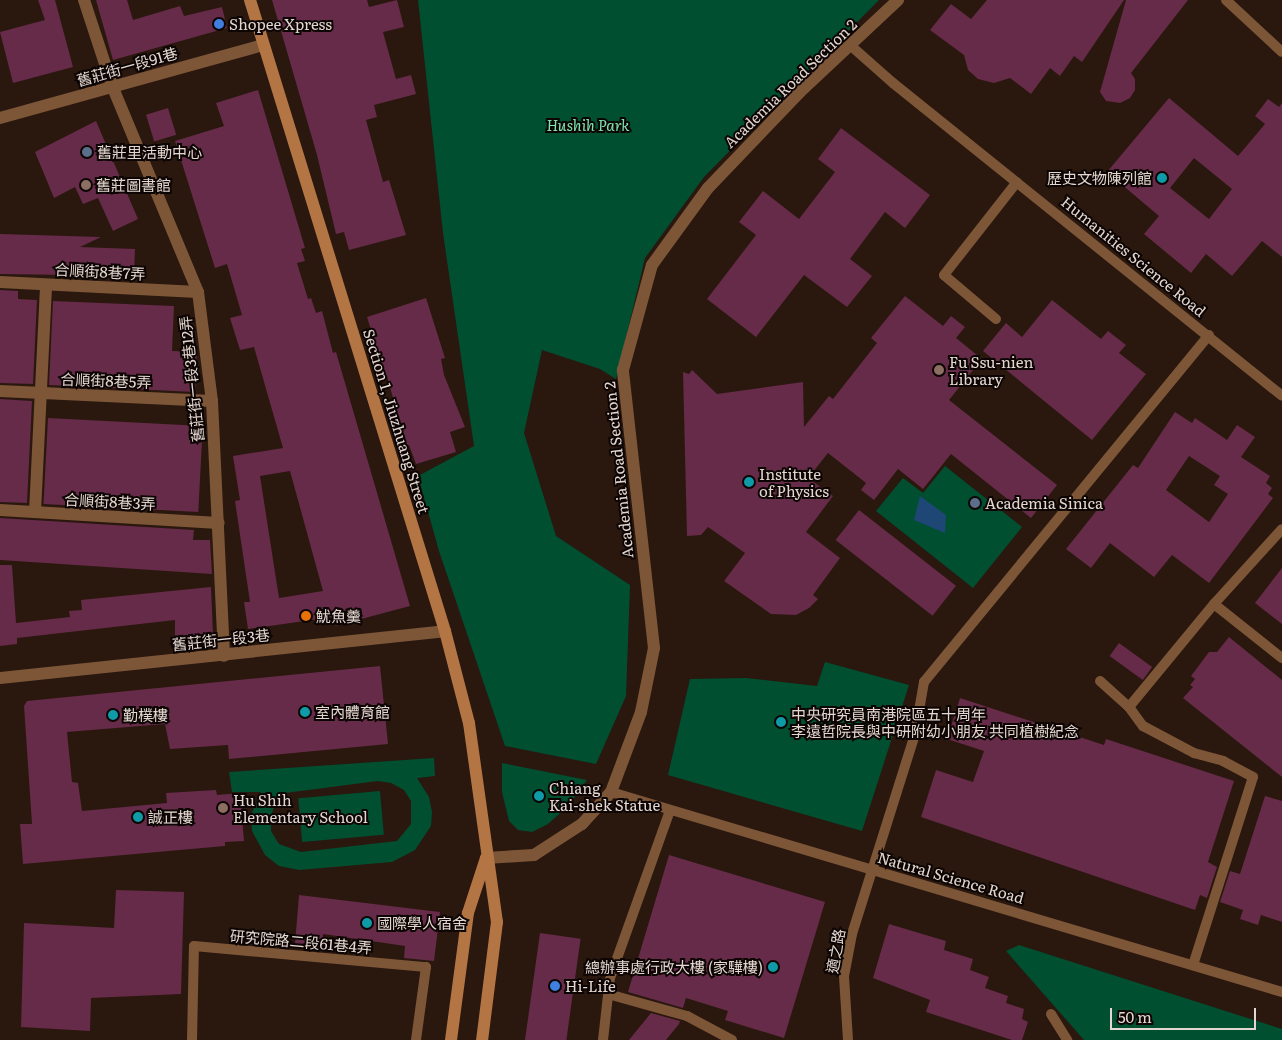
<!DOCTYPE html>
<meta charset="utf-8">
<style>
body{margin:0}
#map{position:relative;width:1282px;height:1040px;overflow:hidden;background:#2a170e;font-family:Literata,"Noto Sans TC",serif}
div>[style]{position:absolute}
.green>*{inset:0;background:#014f31;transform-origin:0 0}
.water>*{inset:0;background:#1e4775}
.building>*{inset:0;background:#652b48;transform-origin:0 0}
.service>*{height:10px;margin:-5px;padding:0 5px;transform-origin:5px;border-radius:5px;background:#7d5638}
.minor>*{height:12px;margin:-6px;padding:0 6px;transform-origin:6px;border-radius:6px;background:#7d5638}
.secondary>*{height:12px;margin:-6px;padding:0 6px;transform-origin:6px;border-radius:6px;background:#b47544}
.dots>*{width:14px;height:14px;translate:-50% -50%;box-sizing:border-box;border:2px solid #0c0503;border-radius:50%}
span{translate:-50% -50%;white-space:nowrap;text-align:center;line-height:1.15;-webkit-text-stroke:4px #0c0503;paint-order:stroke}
.poi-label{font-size:15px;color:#e4d7d1}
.left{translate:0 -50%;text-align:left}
.right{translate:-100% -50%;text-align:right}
.street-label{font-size:15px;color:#e4d7d1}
.park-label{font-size:15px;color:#80e5b1;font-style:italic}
.scale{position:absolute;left:1110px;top:1008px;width:146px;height:22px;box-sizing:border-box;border:2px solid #e4d7d1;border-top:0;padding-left:6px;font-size:15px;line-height:18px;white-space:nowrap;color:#e4d7d1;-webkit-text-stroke:4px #0c0503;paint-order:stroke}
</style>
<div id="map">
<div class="green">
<div style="clip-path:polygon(418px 0,879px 0,704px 177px,645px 258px,616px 379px,600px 369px,542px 350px,524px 433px,556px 536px,630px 585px,626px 696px,596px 764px,505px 746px,439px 551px,418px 476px,474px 446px,443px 233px)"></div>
<div style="clip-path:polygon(945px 466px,1022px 527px,973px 588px,876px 511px,903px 478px,923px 493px)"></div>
<div style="clip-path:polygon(825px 662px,909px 685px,862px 831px,668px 775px,690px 679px,746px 678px,817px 686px)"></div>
<div style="clip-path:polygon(evenodd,434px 758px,435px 776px,417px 778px,429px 797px,432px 812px,431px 826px,415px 850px,392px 862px,299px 870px,279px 866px,265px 855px,252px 831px,251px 815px,261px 792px,232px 792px,229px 772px,434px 758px,378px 781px,391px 783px,404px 790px,411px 801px,411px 824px,397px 841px,301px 852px,279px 844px,271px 831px,271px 816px,275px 804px,285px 793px,378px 781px)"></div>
<div style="clip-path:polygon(502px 763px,587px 780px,567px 807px,548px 824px,532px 832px,518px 830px,509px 821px,502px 792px)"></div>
<div style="left:380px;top:791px;width:44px;height:82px;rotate:85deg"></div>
<div style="clip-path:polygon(1019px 945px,1282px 1029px,1282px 1040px,1084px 1040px,1006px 951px)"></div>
</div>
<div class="water">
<div style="clip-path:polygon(920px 496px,946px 515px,945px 533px,914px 520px)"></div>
</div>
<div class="building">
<div style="clip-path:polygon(38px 0,55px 0,73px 67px,13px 83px,0 32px,45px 20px)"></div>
<div style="clip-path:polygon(96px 0,127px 0,133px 20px,180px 6px,184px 16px,222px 7px,227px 28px,113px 60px)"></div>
<div style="clip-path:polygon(272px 0,367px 0,369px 7px,397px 0,404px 27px,383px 32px,396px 79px,411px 75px,416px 94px,374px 105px,377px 117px,366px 120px,383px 182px,389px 180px,406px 235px,349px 250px,344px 232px,336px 234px,317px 155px)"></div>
<div style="clip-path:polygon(987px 0,1124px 0,1082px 62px,1074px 56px,1060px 76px,1050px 68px,1031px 94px,1010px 78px,994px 83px,978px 79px,968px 70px,964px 55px,930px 30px,951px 4px,971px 19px)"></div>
<div style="clip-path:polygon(1126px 0,1188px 0,1131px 73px,1135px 79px,1135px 90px,1130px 98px,1120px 103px,1106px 101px,1100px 92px)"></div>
<div style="clip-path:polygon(evenodd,258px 90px,305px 248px,301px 249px,305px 261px,297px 263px,308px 299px,311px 298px,316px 313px,322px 311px,333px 353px,336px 352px,410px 606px,335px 626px,332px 617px,248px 629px,244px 602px,250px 602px,235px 501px,240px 500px,233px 456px,283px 448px,254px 347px,240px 350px,230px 318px,242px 315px,227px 264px,215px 268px,175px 141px,224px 126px,216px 103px,258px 90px,290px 471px,323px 591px,279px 598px,260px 476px,290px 471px)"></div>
<div style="clip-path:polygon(evenodd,1169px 98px,1238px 156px,1265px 124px,1255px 116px,1268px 99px,1279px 107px,1282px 103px,1282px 257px,1262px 241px,1232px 276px,1206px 254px,1191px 273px,1144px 234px,1159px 216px,1107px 172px,1169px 98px,1194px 158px,1232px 189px,1209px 219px,1170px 188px,1194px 158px)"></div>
<div style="left:168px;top:108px;width:28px;height:23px;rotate:73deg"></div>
<div style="clip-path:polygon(96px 121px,138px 219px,113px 231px,98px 198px,83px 204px,75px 187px,54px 198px,35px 152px)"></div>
<div style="clip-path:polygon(841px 128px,930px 195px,905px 228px,885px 212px,850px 259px,872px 276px,847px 307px,804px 275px,756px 337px,707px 299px,756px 235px,739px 222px,763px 191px,799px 219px,835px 172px,818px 159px)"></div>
<div style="clip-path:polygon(0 234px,101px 237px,80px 247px,135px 249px,134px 276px,0 274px)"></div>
<div style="clip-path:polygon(0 290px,18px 291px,18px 299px,37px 300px,33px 384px,0 383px)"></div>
<div style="clip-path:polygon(905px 296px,943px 326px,951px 316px,965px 327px,956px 338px,982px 359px,949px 400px,1057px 485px,1031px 518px,951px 454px,923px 489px,898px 469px,874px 500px,861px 490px,866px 483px,828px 453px,808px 478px,833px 496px,806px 532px,840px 558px,813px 595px,818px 599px,809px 608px,796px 615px,771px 614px,724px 581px,745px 553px,708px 527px,701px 535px,687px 536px,683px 372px,689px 374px,692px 370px,717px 394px,803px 382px,804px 427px,829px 396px,833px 399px,877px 343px,871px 338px)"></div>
<div style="clip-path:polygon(426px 298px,445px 358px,441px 359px,444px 375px,465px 427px,450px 432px,456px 452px,416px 464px,409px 445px,406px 446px,387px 376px,382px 378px,377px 363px,381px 362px,367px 317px)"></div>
<div style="clip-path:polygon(1052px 300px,1101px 339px,1108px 331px,1126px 345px,1119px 353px,1146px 374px,1092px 440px,983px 351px,1006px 323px,1022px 337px)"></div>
<div style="clip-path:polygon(53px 301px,174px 306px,172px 351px,197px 352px,195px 392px,49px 385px)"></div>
<div style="clip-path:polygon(0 399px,32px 401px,27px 503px,0 502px)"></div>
<div style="clip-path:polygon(evenodd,1175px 412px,1192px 423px,1195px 418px,1227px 440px,1237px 425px,1255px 437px,1241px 457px,1270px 476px,1266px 483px,1272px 488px,1268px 494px,1273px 498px,1209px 583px,1172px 555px,1154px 577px,1110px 543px,1091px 568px,1066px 549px,1133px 465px,1138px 468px,1175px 412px,1189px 456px,1220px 476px,1214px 485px,1228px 494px,1209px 522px,1166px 490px,1189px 456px)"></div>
<div style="left:48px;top:418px;width:155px;height:86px;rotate:3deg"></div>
<div style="left:859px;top:510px;width:123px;height:38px;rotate:38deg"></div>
<div style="clip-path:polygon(0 518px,194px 530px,193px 540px,210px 540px,212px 574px,0 560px)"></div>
<div style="clip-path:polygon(0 565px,12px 565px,16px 623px,70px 617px,69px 611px,82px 610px,81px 600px,211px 587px,213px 634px,175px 636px,175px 620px,17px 638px,17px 644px,0 646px)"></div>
<div style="clip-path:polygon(1282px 568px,1282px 624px,1255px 603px)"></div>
<div style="clip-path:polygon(1229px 637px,1282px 680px,1282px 777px,1183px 698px,1193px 687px,1190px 685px,1195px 679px,1191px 676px,1209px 652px,1217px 652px)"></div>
<div style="left:1119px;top:643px;width:41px;height:16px;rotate:36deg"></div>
<div style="clip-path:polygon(380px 666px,388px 744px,229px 759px,228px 745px,170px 749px,165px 724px,67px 732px,72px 782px,78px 783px,82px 811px,167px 803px,166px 793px,216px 790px,217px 795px,240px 793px,244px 841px,225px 842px,225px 846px,23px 864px,20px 824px,32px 824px,24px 706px,27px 701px)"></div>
<div style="clip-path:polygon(960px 698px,1104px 745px,1106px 739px,1234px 781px,1208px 862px,1217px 867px,1207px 898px,1200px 895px,1195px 910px,921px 817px,936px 770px,973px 782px,984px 751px,947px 739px)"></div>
<div style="clip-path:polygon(1265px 796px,1282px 801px,1282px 922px,1261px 915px,1258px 925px,1240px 919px,1243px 910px,1220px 902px,1230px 871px,1240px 874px)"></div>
<div style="clip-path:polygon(669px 855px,825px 902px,784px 1038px,725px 1020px,728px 1011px,686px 998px,683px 1008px,628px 992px)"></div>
<div style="clip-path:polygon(116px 890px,184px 892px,181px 994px,91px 998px,90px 1031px,21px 1027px,24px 923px,114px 928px)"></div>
<div style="clip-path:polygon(299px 895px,440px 912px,434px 961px,404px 958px,405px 946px,323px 934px,322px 947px,295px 944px)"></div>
<div style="clip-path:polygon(889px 924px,946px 941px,944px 950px,973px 959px,970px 970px,989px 977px,985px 988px,1008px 996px,1006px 1003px,1024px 1009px,1022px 1019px,1028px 1022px,1022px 1040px,1012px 1040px,926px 1012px,930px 1000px,873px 978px)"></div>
<div style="left:540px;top:933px;width:41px;height:108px;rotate:8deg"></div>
<div style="clip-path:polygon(651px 1013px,680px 1021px,679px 1024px,666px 1040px,629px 1040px)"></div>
</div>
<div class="service">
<div style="left:1226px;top:0;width:76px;rotate:42.9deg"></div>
<div style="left:850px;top:45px;width:57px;rotate:41.5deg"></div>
<div style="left:893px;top:83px;width:499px;rotate:38.8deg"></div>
<div style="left:996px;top:319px;width:68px;rotate:-139.8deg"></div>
<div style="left:944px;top:275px;width:118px;rotate:-51.9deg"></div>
<div style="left:1214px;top:604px;width:87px;rotate:38.5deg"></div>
<div style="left:1100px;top:681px;width:39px;rotate:42deg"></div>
<div style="left:1129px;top:707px;width:24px;rotate:54deg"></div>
<div style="left:1143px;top:726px;width:58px;rotate:27.9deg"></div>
<div style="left:1194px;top:753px;width:30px;rotate:15deg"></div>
<div style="left:1223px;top:761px;width:34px;rotate:28deg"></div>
<div style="left:1253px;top:777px;width:197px;rotate:107.7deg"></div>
<div style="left:1129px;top:707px;width:134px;rotate:-50.5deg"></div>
<div style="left:1214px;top:604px;width:101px;rotate:-47.8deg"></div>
<div style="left:611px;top:792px;width:700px;rotate:16.6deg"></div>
<div style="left:608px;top:994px;width:82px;rotate:15.6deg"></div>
<div style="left:687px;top:1016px;width:51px;rotate:28.1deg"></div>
<div style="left:1051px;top:1014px;width:31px;rotate:58deg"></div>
<div style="left:192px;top:1040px;width:94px;rotate:-88.8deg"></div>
<div style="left:194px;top:946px;width:233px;rotate:5.2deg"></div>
<div style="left:426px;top:967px;width:74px;rotate:97.8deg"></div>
<div style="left:603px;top:1040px;width:62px;rotate:-83.6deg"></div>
<div style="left:610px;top:978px;width:178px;rotate:-70.3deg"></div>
<div style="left:848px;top:1040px;width:64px;rotate:-93.6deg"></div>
<div style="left:844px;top:976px;width:43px;rotate:-79.2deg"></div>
<div style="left:852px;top:934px;width:210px;rotate:-72.5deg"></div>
<div style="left:915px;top:734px;width:53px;rotate:-80.2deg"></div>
<div style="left:924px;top:682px;width:449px;rotate:-50.6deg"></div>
</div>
<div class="minor">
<div style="left:84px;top:0;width:93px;rotate:71.8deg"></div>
<div style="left:113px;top:88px;width:221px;rotate:67.4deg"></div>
<div style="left:198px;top:292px;width:110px;rotate:82.7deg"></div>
<div style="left:212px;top:401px;width:255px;rotate:87.3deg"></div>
<div style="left:0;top:118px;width:273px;rotate:-15.5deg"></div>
<div style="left:0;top:282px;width:198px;rotate:2.9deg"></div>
<div style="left:0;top:391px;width:212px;rotate:2.7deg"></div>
<div style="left:0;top:510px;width:219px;rotate:3.4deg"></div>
<div style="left:35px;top:512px;width:227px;rotate:-87.2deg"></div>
<div style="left:0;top:678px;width:447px;rotate:-6deg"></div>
<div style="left:486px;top:858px;width:48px;rotate:-3.6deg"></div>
<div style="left:534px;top:855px;width:57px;rotate:-32.9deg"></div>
<div style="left:582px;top:824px;width:43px;rotate:-47.8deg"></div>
<div style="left:611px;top:792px;width:85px;rotate:-69.4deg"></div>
<div style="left:641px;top:712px;width:65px;rotate:-78.5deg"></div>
<div style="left:654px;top:648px;width:280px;rotate:-96.4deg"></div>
<div style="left:623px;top:370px;width:109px;rotate:-74.6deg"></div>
<div style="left:652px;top:265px;width:95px;rotate:-54deg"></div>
<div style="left:708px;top:188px;width:139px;rotate:-46.2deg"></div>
<div style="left:804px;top:88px;width:129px;rotate:-43.1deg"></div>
</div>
<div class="secondary">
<div style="left:250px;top:0;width:660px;rotate:72.83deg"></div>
<div style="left:445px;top:631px;width:95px;rotate:75.4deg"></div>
<div style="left:469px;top:723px;width:201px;rotate:82deg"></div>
<div style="left:497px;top:922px;width:119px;rotate:97.2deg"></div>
<div style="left:451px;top:1040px;width:128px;rotate:-82.4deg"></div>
<div style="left:468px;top:913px;width:58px;rotate:-71.9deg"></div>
</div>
<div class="dots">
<div style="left:219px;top:24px;background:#3f7fe0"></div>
<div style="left:87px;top:152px;background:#5c6f8a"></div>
<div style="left:1162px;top:178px;background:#0f9aa8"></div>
<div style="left:86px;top:185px;background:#8d6e63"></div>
<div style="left:939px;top:370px;background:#8d6e63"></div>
<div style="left:749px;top:482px;background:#0f9aa8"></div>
<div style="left:975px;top:503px;background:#5c6f8a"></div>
<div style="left:306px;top:616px;background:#e8710a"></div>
<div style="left:305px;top:712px;background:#0f9aa8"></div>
<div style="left:113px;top:715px;background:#0f9aa8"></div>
<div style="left:781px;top:722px;background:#0f9aa8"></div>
<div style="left:539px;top:796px;background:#0f9aa8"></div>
<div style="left:223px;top:808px;background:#8d6e63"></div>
<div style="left:138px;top:817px;background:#0f9aa8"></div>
<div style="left:367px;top:923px;background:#0f9aa8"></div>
<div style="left:773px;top:967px;background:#0f9aa8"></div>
<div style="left:555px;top:986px;background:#3f7fe0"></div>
</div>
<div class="poi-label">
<span class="left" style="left:229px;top:24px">Shopee Xpress</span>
<span class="left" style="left:97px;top:152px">舊莊里活動中心</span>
<span class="right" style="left:1152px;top:178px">歷史文物陳列館</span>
<span class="left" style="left:96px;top:185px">舊莊圖書館</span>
<span class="left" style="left:949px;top:370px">Fu Ssu-nien<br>Library</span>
<span class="left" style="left:759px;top:482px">Institute<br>of Physics</span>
<span class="left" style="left:985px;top:503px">Academia Sinica</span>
<span class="left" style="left:316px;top:616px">魷魚羹</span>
<span class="left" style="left:315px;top:712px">室內體育館</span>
<span class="left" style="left:791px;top:722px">中央研究員南港院區五十周年<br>李遠哲院長與中研附幼小朋友 共同植樹紀念</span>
<span class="left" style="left:123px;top:715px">勤樸樓</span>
<span class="left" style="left:549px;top:796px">Chiang<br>Kai-shek Statue</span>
<span class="left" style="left:233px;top:808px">Hu Shih<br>Elementary School</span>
<span class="left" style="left:148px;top:817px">誠正樓</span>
<span class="left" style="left:377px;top:923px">國際學人宿舍</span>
<span class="right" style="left:763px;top:967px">總辦事處行政大樓 (家驊樓)</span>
<span class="left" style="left:565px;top:986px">Hi-Life</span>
</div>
<div class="street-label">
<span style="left:127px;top:66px;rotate:-16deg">舊莊街一段91巷</span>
<span style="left:790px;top:83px;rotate:-44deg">Academia Road Section 2</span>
<span style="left:1134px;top:256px;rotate:39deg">Humanities Science Road</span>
<span style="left:100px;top:271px;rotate:3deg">合順街8巷7弄</span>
<span style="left:191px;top:379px;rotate:-96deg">舊莊街一段3巷12弄</span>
<span style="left:106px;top:380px;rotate:2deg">合順街8巷5弄</span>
<span style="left:397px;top:421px;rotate:73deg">Section 1, Jiuzhuang Street</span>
<span style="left:618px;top:470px;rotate:-96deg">Academia Road Section 2</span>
<span style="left:110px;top:501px;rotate:3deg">合順街8巷3弄</span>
<span style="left:221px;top:639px;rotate:-6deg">舊莊街一段3巷</span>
<span style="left:951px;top:877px;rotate:16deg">Natural Science Road</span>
<span style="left:301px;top:941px;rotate:5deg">研究院路二段61巷4弄</span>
<span style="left:835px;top:951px;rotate:-80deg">適之路</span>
</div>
<div class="park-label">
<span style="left:588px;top:125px">Hushih Park</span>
</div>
<div class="scale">50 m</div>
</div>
